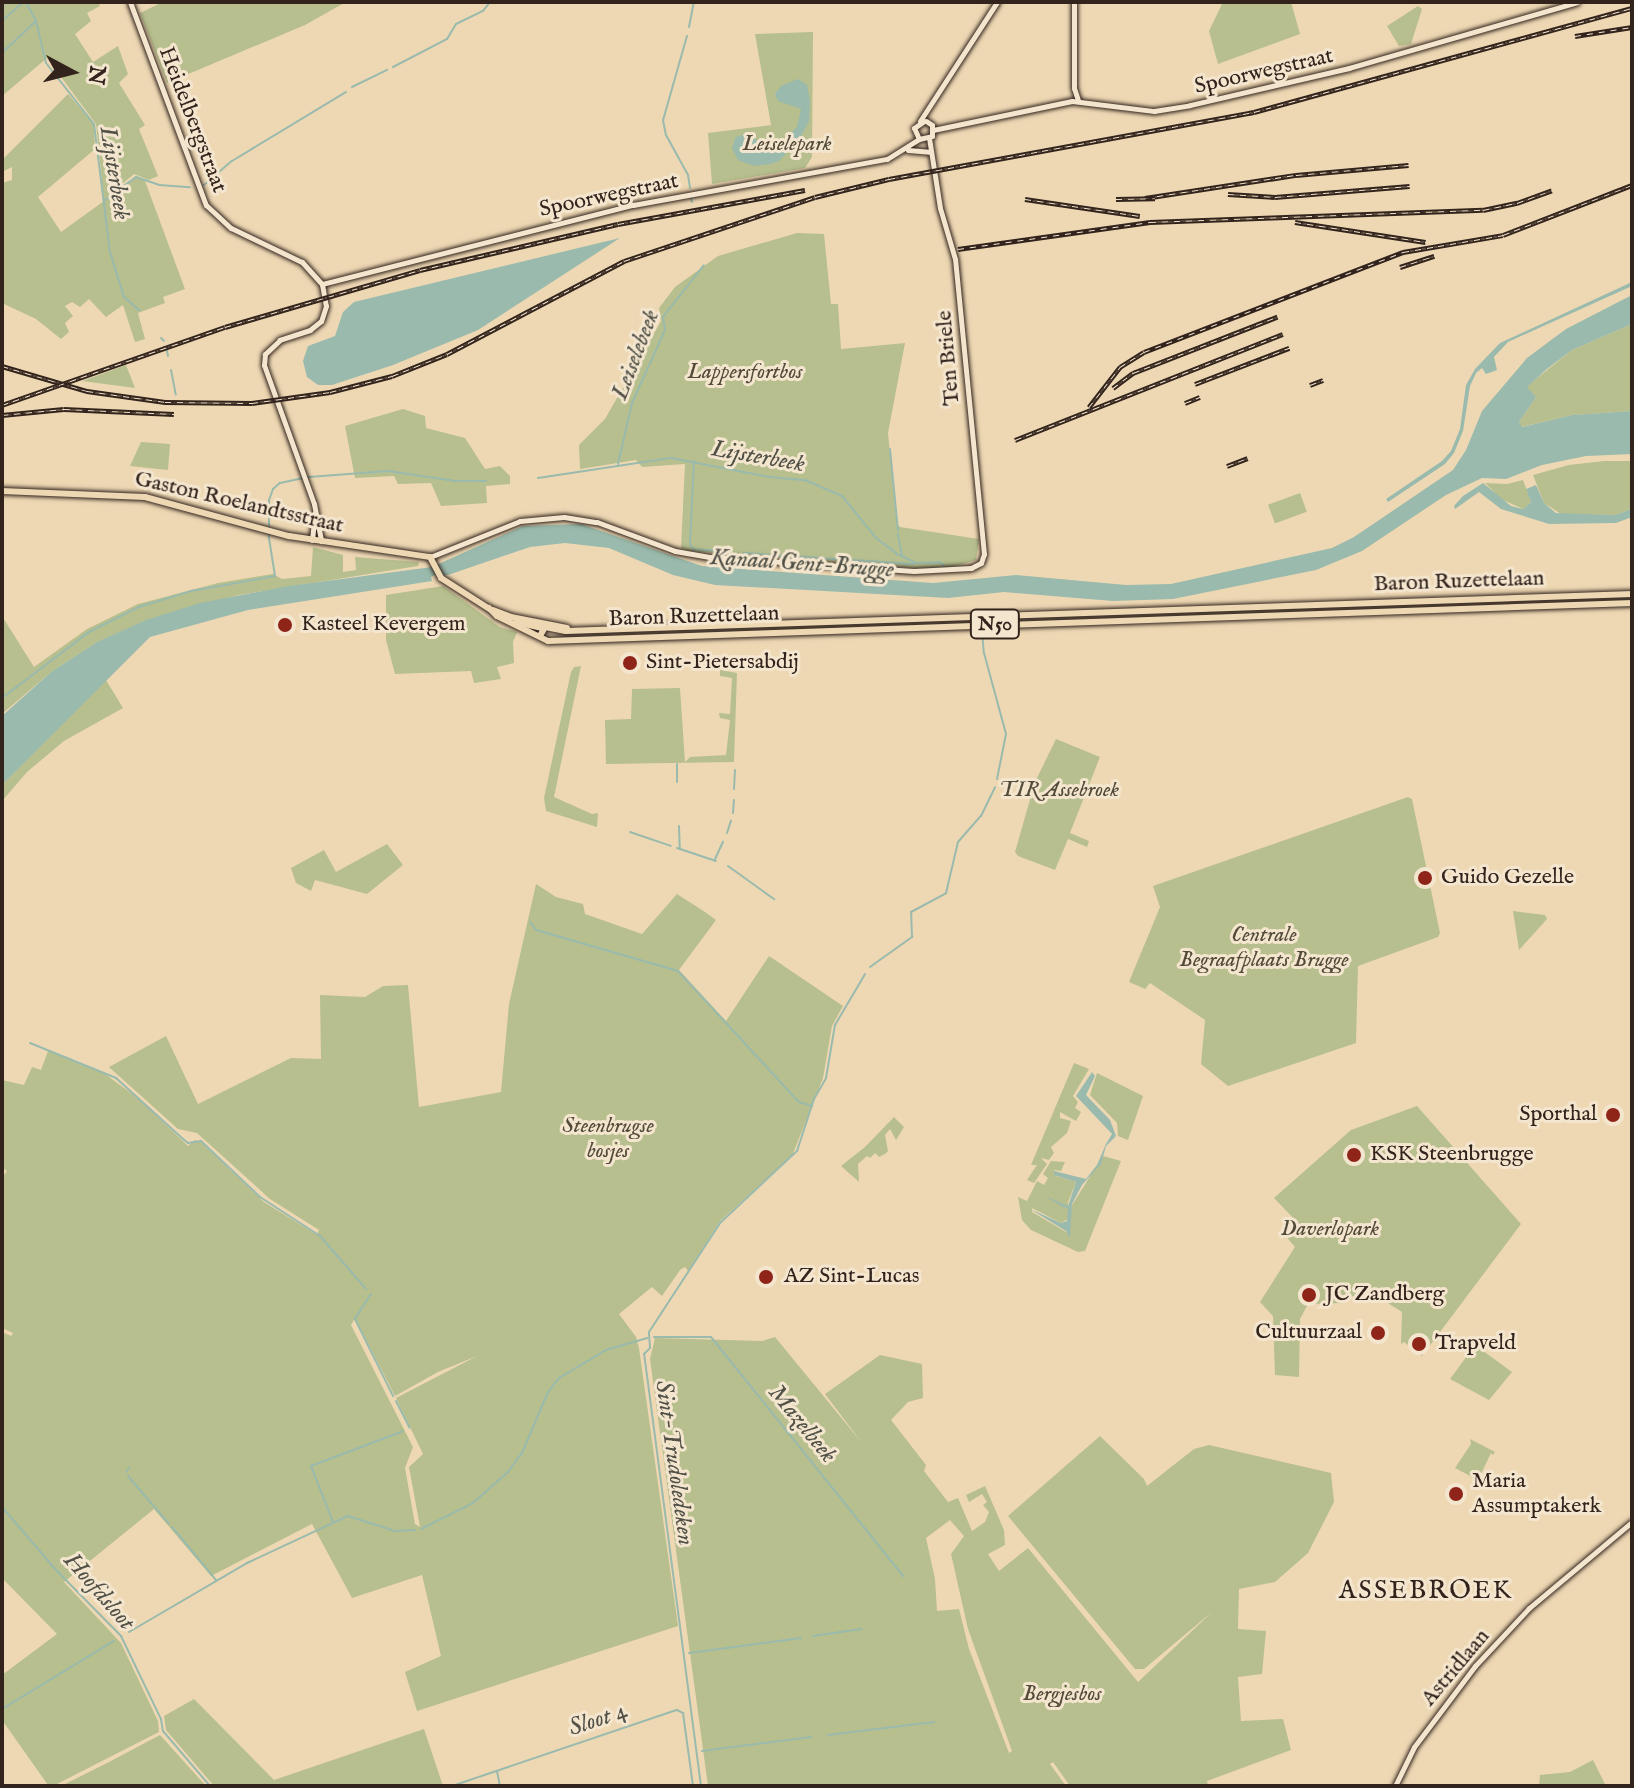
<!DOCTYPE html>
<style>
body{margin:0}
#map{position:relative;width:1634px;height:1788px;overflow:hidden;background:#eed8b4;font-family:"IM FELL English",serif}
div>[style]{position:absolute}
.green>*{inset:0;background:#b7bf8e;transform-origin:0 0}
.water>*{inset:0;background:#99baac}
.stream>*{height:2px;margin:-1px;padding:0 1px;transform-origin:1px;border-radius:1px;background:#99baac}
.roads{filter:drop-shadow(0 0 2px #32241d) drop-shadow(0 0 2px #32241d)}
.secondary>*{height:5px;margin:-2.5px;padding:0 2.5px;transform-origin:2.5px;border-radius:2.5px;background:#f4e6ce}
.primary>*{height:6px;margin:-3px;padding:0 3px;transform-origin:3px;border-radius:3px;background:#eed8b4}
.rail>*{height:5px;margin-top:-2.5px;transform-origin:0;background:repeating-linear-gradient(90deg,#f4e6ce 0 6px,#32241d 0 12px);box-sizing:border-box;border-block:2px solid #32241d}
.dots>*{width:22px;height:22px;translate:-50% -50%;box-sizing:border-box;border:4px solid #f4e6ce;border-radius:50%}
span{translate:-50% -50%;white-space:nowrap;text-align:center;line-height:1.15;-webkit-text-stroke:6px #f4e6ce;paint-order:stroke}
.shield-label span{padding:2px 6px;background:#f4e6ce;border:2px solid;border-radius:6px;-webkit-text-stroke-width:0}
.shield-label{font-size:20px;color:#32241d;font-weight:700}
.street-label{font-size:22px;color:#32241d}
.park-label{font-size:22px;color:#534b39;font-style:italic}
.poi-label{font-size:22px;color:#32241d}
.left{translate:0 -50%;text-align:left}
.right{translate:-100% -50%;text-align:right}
.water-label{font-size:24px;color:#515148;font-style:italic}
.quarter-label{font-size:26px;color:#32241d;letter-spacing:2px}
.frame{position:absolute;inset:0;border:4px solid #32241d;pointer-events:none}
.north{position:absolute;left:32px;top:32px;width:80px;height:80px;-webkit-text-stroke:6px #f4e6ce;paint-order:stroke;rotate:97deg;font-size:22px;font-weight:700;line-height:32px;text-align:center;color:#32241d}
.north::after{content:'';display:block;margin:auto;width:28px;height:36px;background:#32241d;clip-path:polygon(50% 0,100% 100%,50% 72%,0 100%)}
</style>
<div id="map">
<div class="green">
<div style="clip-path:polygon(2px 2px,98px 2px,100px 6px,87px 13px,91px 21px,75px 34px,93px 62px,118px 46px,128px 74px,119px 83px,145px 125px,139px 129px,158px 176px,149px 180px,134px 174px,116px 189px,136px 177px,145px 181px,185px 289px,163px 297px,165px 303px,138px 313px,145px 339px,135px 342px,123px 305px,106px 317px,89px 299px,80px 307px,72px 302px,65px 306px,73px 316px,65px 323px,69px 332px,61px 339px,36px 319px,2px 303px,2px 183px,12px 180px,12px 167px,2px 172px,2px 160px,68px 94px,94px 124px,95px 149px,38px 197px,61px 232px,104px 201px,96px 124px,47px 58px,2px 96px)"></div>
<div style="clip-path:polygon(163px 2px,346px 2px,305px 25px,167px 83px,140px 13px)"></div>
<div style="clip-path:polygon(1223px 2px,1291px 2px,1300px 34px,1218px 64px,1209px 31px)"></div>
<div style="clip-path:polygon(1418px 6px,1422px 9px,1411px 44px,1399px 46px,1387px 26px)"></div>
<div style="clip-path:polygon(813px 32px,812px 157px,805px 168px,712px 184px,708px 133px,771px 125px,755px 34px)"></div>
<div style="clip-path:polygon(797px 233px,824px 234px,831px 304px,838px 304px,841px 349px,905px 343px,888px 433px,897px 524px,900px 527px,979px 539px,976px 560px,949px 568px,915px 568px,688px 551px,681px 548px,685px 464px,642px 467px,636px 460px,580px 469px,579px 445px,605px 419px,661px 321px,659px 308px,675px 287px,718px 256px)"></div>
<div style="clip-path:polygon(1632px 324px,1632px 411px,1572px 415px,1521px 427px,1519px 422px,1536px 397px,1526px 387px,1572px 350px)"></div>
<div style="clip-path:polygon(126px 365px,135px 388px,82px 381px,99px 375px)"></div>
<div style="clip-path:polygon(403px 409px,425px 416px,426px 428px,465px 438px,485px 469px,500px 466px,510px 476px,510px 484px,486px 486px,487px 503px,441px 506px,431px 483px,398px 484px,394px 476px,355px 478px,345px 426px)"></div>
<div style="clip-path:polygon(141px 442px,170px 444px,168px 470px,130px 466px)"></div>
<div style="clip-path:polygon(1604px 461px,1632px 461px,1632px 509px,1615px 515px,1561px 514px,1544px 503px,1533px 475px,1569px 465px)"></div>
<div style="clip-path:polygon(1523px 480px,1531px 502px,1523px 509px,1501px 499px,1485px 483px,1507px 484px)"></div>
<div style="left:1300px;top:493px;width:20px;height:34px;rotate:70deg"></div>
<div style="clip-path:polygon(313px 547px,343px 555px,343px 572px,356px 570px,355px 557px,419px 562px,418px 566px,239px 595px,147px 620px,97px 642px,51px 672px,2px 714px,2px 616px,34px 667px,87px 629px,138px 604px,218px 583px,273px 574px,282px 579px,311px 576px)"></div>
<div style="clip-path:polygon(443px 586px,500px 627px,517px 632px,513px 642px,514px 663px,497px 667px,501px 679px,474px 683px,471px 671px,395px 674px,386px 640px,386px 595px)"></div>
<div style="clip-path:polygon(581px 666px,554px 797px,592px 814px,598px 813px,597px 827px,546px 811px,544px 798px,571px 672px,574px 667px)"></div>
<div style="clip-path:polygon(720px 670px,737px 673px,734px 762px,606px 764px,605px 720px,631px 719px,632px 689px,680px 688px,685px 762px,690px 757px,726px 755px,730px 720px,720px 718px,719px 713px,730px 714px,732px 678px,720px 676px)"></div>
<div style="clip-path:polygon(106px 680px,123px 708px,64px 741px,27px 772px,2px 801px,2px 785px)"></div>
<div style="clip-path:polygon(1056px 739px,1100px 757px,1070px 833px,1089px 841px,1087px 847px,1068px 839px,1055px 870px,1018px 856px,1015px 852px,1035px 782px)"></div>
<div style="clip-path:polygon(1408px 797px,1412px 799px,1440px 933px,1438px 937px,1358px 966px,1356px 1043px,1228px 1086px,1201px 1064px,1205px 1020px,1150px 983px,1145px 989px,1129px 982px,1160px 907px,1153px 886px)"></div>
<div style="clip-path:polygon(387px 844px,403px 865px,367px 894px,315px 880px,311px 891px,296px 883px,291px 868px,324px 850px,336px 872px)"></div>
<div style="clip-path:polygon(evenodd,536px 884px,556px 897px,583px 904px,585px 914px,642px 934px,677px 894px,705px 912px,716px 920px,679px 970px,726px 1021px,769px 956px,843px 1006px,832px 1026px,823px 1078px,792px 1156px,720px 1221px,688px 1271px,685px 1267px,680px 1270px,662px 1296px,652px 1287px,619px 1314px,636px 1337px,639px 1348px,678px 1626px,417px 1711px,405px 1672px,441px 1656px,422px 1575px,352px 1598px,312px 1524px,211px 1576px,154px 1509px,64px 1582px,121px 1643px,158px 1721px,159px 1732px,53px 1786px,48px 1785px,2px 1720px,2px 1675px,57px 1634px,2px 1578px,2px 1332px,11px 1336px,13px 1333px,2px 1328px,2px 1178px,7px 1171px,2px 1167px,2px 1080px,24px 1085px,32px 1067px,41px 1070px,48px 1051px,105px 1074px,139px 1099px,188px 1146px,195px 1140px,201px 1142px,264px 1202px,317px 1235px,319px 1230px,270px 1199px,197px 1133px,178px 1129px,109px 1067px,166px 1036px,198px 1104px,291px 1058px,321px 1059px,320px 995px,365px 997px,383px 986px,408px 985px,419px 1107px,501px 1092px,509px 1004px,536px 884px,355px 1318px,395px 1396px,438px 1372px,477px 1356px,396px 1398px,423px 1454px,409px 1467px,420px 1527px,415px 1524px,405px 1468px,413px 1447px,351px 1325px,355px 1318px)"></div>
<div style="clip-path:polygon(1513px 911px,1545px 915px,1547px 919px,1519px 950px)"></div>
<div style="clip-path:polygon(1074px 1063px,1089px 1069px,1073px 1096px,1078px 1102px,1075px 1108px,1081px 1112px,1076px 1121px,1060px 1112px,1060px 1118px,1071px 1121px,1067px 1133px,1051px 1147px,1054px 1153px,1049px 1160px,1041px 1158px,1047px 1164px,1034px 1183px,1027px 1180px,1037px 1165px,1031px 1165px)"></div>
<div style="clip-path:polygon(1097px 1073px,1143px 1096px,1128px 1140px,1118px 1136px,1117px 1123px,1090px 1095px)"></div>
<div style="clip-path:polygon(1417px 1106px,1521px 1224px,1422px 1356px,1404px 1342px,1401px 1344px,1402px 1312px,1380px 1298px,1345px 1296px,1344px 1303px,1308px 1304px,1300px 1319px,1299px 1377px,1275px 1375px,1273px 1316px,1260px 1302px,1295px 1247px,1284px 1234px,1297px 1222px,1274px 1198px,1351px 1130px)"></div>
<div style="clip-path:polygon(894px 1117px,904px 1127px,896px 1140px,890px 1129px,885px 1135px,888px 1151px,885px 1154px,879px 1157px,875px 1153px,870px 1158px,867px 1156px,858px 1164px,859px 1182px,841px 1166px,865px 1147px)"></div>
<div style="clip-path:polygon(1103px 1156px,1121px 1161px,1085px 1251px,1078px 1252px,1031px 1230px,1022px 1220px,1018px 1197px,1027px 1201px,1037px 1181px,1044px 1185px,1048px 1178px,1043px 1174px,1051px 1161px,1065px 1162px,1061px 1171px,1054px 1170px,1056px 1176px,1076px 1182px,1068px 1202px,1068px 1219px,1061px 1223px,1032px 1208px,1032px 1212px,1068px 1233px,1072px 1205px)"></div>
<div style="clip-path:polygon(evenodd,775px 1337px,862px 1443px,825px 1394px,880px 1355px,922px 1364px,923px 1398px,908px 1402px,891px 1420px,926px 1465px,924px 1471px,948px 1502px,958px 1498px,972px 1531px,985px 1522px,989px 1512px,983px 1505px,987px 1502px,982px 1494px,969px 1502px,966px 1495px,985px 1486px,1004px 1530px,1005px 1545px,988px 1554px,999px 1571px,1028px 1548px,1138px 1682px,1212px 1612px,1144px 1669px,1135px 1669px,1008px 1516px,1100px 1436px,1144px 1479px,1147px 1486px,1194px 1449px,1209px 1445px,1331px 1473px,1334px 1502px,1308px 1553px,1275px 1582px,1239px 1589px,1238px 1629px,1266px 1631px,1262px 1674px,1238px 1677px,1241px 1721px,1283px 1719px,1291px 1750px,1207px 1781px,1208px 1786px,1070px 1786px,1053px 1762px,1050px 1764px,1066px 1786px,708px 1786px,650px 1359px,655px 1338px,762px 1341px,775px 1337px,950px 1520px,964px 1536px,951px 1554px,968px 1629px,1012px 1751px,1009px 1753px,969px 1649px,959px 1609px,937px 1611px,935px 1579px,926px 1538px,950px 1520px)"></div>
<div style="clip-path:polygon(1475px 1345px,1512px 1372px,1489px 1400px,1450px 1379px)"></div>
<div style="clip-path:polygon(1470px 1439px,1495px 1452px,1493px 1455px,1491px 1453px,1478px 1480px,1455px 1468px,1471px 1444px)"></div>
<div style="clip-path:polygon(194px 1699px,274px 1780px,424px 1729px,443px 1786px,214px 1786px,166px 1730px,164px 1716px)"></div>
<div style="clip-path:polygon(160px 1735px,206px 1786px,61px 1786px,109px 1762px)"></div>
<div style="clip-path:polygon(1593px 1760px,1606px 1786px,1539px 1786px,1540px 1775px,1570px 1772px)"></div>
</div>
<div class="water">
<div style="clip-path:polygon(798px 79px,807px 85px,810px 101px,809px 121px,799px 140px,779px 161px,770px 164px,754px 166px,738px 160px,732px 148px,735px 138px,741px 135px,778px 146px,797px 127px,801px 109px,778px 101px,775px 94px,781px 86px)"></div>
<div style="clip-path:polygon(620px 238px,478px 330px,393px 365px,332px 385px,318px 385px,307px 377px,303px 361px,308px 346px,335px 336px,343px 312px,354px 302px)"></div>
<div style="clip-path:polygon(1632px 282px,1632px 286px,1508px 342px,1494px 357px,1497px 370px,1486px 374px,1482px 368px,1476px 373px,1470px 386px,1463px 431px,1454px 453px,1445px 464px,1388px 502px,1386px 499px,1442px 461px,1451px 451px,1460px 429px,1466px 385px,1475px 369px,1500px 343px)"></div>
<div style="clip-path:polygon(1632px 295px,1632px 324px,1572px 350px,1547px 369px,1527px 387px,1536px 397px,1519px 422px,1522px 427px,1572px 415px,1632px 411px,1632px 454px,1586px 456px,1542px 465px,1506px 479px,1482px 478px,1446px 495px,1362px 551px,1316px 570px,1173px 599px,1113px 601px,1004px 592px,948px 598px,715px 585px,673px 575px,609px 548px,565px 543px,530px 547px,448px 575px,435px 575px,431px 577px,432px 581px,248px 610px,150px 637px,2px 785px,2px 716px,51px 672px,97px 642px,146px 620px,200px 603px,289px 586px,432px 567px,523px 526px,581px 524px,702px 566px,933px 583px,1016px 575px,1126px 585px,1171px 584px,1332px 548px,1354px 537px,1453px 470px,1466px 450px,1482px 411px,1527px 358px,1566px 329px)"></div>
<div style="clip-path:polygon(1483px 483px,1511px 506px,1523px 509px,1531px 502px,1526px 489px,1536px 485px,1544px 503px,1556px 513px,1615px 515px,1632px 509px,1632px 517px,1616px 523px,1549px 524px,1501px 509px,1479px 492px,1455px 509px,1454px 506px,1463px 496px)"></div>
<div style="clip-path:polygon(1092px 1072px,1095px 1076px,1086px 1095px,1110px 1120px,1116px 1136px,1106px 1146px,1101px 1164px,1082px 1185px,1072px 1204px,1070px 1238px,1066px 1231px,1030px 1209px,1061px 1223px,1067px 1221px,1068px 1208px,1063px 1207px,1045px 1196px,1068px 1206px,1076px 1182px,1054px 1175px,1054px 1171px,1086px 1179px,1097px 1165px,1106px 1144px,1112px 1134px,1076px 1096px)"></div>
</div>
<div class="stream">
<div style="left:26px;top:2px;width:21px;rotate:62deg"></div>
<div style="left:36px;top:21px;width:43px;rotate:76.6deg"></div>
<div style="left:46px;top:63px;width:78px;rotate:51.8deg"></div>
<div style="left:94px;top:124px;width:129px;rotate:82.9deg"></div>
<div style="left:110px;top:252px;width:47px;rotate:72.7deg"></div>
<div style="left:124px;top:297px;width:20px;rotate:41deg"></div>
<div style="left:2px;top:21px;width:28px;rotate:-42deg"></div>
<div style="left:689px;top:27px;width:25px;rotate:-79deg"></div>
<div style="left:687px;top:36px;width:87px;rotate:105.9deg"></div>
<div style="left:663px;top:120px;width:15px;rotate:79deg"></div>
<div style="left:666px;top:135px;width:46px;rotate:61.2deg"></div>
<div style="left:688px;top:175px;width:13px;rotate:81deg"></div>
<div style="left:2px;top:53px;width:47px;rotate:-43.3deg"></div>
<div style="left:393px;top:67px;width:61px;rotate:-27.4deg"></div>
<div style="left:447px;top:39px;width:17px;rotate:-59deg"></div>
<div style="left:456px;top:24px;width:30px;rotate:-26deg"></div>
<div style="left:483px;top:11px;width:11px;rotate:-52deg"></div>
<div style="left:352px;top:87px;width:39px;rotate:-26deg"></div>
<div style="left:204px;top:185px;width:37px;rotate:-41deg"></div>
<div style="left:232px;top:161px;width:133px;rotate:-31.2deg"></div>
<div style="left:691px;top:198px;width:4px;rotate:76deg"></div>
<div style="left:104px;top:201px;width:40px;rotate:-37deg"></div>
<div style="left:136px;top:177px;width:24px;rotate:19deg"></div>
<div style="left:159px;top:185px;width:31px;rotate:4deg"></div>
<div style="left:161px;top:338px;width:4px;rotate:45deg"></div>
<div style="left:167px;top:351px;width:5px;rotate:79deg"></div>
<div style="left:171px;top:370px;width:25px;rotate:79deg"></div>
<div style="left:890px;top:449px;width:82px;rotate:84.4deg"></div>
<div style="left:694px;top:461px;width:83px;rotate:92.8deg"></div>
<div style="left:690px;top:544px;width:6px;rotate:59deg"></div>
<div style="left:693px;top:549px;width:37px;rotate:5deg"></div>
<div style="left:618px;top:464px;width:63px;rotate:-77.1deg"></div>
<div style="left:632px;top:403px;width:80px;rotate:-65.7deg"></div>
<div style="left:665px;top:330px;width:13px;rotate:-99deg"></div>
<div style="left:663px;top:317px;width:66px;rotate:-51.7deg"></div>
<div style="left:538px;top:478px;width:134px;rotate:-8.6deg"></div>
<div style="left:671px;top:458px;width:100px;rotate:11deg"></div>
<div style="left:769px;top:477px;width:36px;rotate:5deg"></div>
<div style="left:805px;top:480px;width:40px;rotate:23.4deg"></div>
<div style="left:842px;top:496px;width:54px;rotate:51deg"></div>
<div style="left:876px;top:538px;width:26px;rotate:37deg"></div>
<div style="left:897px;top:554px;width:21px;rotate:25deg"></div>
<div style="left:916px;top:563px;width:24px;rotate:-2deg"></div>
<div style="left:940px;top:562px;width:6px;rotate:45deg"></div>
<div style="left:898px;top:534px;width:22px;rotate:80deg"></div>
<div style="left:744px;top:553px;width:170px;rotate:3.7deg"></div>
<div style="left:982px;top:632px;width:21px;rotate:85deg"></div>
<div style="left:984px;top:653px;width:84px;rotate:74.8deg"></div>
<div style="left:1006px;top:734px;width:46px;rotate:101.3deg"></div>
<div style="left:2px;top:698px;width:109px;rotate:-37.2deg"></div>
<div style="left:89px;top:632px;width:56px;rotate:-26.6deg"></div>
<div style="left:139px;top:607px;width:54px;rotate:-17.1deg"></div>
<div style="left:191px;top:591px;width:85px;rotate:-10.1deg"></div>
<div style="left:275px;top:576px;width:39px;rotate:-99deg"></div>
<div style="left:269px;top:537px;width:37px;rotate:-90deg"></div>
<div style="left:269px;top:500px;width:12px;rotate:-70deg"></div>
<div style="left:273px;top:489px;width:9px;rotate:-41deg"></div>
<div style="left:280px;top:483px;width:30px;rotate:-12deg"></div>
<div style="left:309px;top:477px;width:79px;rotate:-4.3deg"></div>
<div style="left:388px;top:471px;width:68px;rotate:8.5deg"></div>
<div style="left:455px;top:481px;width:31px"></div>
<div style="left:677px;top:764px;width:18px;rotate:90deg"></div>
<div style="left:734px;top:789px;width:19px;rotate:-87deg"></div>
<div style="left:733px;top:813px;width:13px;rotate:-86deg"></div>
<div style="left:679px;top:826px;width:23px;rotate:88deg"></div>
<div style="left:630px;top:832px;width:43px;rotate:18.9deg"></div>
<div style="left:727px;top:833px;width:13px;rotate:-72deg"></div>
<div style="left:677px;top:848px;width:41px;rotate:18.4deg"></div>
<div style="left:715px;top:859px;width:19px;rotate:-65deg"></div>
<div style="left:728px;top:866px;width:57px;rotate:35.7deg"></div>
<div style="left:530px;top:922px;width:10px;rotate:53deg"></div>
<div style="left:536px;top:930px;width:148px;rotate:16.1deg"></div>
<div style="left:678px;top:971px;width:178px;rotate:47.3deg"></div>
<div style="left:799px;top:1102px;width:14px;rotate:17deg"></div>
<div style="left:870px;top:967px;width:52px;rotate:-35.5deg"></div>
<div style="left:912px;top:937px;width:25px;rotate:-92deg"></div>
<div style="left:911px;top:912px;width:40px;rotate:-28deg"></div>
<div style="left:946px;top:893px;width:52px;rotate:-76.8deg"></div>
<div style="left:958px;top:842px;width:35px;rotate:-49deg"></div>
<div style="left:981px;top:816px;width:32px;rotate:-64deg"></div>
<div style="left:30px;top:1043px;width:93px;rotate:22.1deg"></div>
<div style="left:116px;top:1078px;width:91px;rotate:42.3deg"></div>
<div style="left:183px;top:1139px;width:6px;rotate:39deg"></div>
<div style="left:188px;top:1143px;width:13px;rotate:-9deg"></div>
<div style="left:201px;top:1141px;width:81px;rotate:43.5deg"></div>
<div style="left:260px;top:1197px;width:72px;rotate:33deg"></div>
<div style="left:320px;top:1236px;width:70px;rotate:49deg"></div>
<div style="left:371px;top:1294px;width:30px;rotate:123deg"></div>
<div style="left:355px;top:1319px;width:86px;rotate:63.7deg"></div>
<div style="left:654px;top:1337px;width:57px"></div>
<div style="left:711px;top:1337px;width:307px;rotate:51.2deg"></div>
<div style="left:396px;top:1401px;width:30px;rotate:63deg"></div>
<div style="left:126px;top:1472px;width:5px;rotate:-53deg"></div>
<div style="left:128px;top:1476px;width:63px;rotate:49.5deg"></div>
<div style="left:2px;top:1507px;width:83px;rotate:49.4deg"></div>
<div style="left:56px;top:1570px;width:93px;rotate:45.4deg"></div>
<div style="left:121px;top:1636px;width:92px;rotate:64.3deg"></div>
<div style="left:161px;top:1719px;width:12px;rotate:81deg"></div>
<div style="left:163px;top:1731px;width:72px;rotate:49.5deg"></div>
<div style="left:333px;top:1522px;width:60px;rotate:-111.4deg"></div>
<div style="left:311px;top:1466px;width:98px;rotate:-20.8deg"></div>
<div style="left:172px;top:1527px;width:69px;rotate:50.3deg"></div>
<div style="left:421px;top:1529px;width:58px;rotate:-26.6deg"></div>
<div style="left:473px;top:1503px;width:47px;rotate:-41.5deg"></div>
<div style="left:508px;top:1472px;width:24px;rotate:-54deg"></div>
<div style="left:522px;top:1453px;width:66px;rotate:-66.9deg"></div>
<div style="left:548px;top:1392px;width:18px;rotate:-52deg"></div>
<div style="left:559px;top:1378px;width:55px;rotate:-30.8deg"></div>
<div style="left:606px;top:1350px;width:43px;rotate:-16.3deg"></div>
<div style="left:129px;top:1632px;width:137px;rotate:-30.3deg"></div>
<div style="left:247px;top:1563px;width:111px;rotate:-25deg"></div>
<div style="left:348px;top:1516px;width:49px;rotate:17.7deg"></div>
<div style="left:395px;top:1531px;width:20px;rotate:-3deg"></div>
<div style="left:813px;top:1636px;width:49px;rotate:-8.1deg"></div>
<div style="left:689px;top:1653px;width:113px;rotate:-7.6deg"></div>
<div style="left:2px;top:1709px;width:131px;rotate:-31.3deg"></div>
<div style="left:828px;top:1735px;width:107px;rotate:-7deg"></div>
<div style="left:702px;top:1751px;width:110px;rotate:-7.3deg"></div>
<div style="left:497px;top:1771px;width:15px;rotate:79deg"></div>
<div style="left:452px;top:1786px;width:237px;rotate:-18.7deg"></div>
<div style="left:677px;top:1710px;width:7px;rotate:27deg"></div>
<div style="left:683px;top:1713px;width:74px;rotate:82.2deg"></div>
<div style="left:701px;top:1786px;width:436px;rotate:-97.5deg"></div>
<div style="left:644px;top:1354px;width:8px;rotate:-45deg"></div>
<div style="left:650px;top:1348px;width:16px;rotate:-94deg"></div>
<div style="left:649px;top:1332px;width:130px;rotate:-56.9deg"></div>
<div style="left:720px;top:1223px;width:105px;rotate:-43.1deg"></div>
<div style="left:797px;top:1151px;width:55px;rotate:-71.9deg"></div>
<div style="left:814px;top:1099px;width:24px;rotate:-60deg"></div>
<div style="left:826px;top:1078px;width:54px;rotate:-80.4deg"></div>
<div style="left:835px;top:1025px;width:59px;rotate:-59.5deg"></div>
</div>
<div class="roads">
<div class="secondary">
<div style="left:130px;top:2px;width:217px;rotate:69.5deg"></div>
<div style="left:206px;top:205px;width:34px;rotate:43deg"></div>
<div style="left:231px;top:228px;width:79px;rotate:25.6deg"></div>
<div style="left:302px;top:262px;width:30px;rotate:48deg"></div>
<div style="left:322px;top:284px;width:22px;rotate:80deg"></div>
<div style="left:326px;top:306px;width:16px;rotate:108deg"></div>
<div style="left:321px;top:321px;width:14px;rotate:141deg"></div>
<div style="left:310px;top:330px;width:32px;rotate:162deg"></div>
<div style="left:280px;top:340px;width:21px;rotate:137deg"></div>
<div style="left:265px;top:354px;width:11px;rotate:95deg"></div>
<div style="left:264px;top:365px;width:148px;rotate:70.2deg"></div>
<div style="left:314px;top:504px;width:38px;rotate:79deg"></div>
<div style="left:1074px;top:2px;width:86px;rotate:90deg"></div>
<div style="left:1074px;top:88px;width:13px;rotate:72deg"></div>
<div style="left:920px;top:121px;width:142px;rotate:-57.1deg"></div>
<div style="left:933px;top:130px;width:142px;rotate:-11.8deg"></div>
<div style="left:1072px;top:101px;width:83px;rotate:7deg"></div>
<div style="left:1154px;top:111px;width:36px;rotate:-9deg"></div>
<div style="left:1190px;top:105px;width:163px;rotate:-13.1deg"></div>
<div style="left:1349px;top:68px;width:237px;rotate:-16.1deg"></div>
<div style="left:919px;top:139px;width:13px;rotate:-13deg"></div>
<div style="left:932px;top:136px;width:11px;rotate:-90deg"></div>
<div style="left:932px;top:125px;width:7px;rotate:-146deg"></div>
<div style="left:919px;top:139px;width:12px;rotate:-114deg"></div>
<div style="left:914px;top:128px;width:12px;rotate:-35deg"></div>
<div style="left:908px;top:150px;width:21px;rotate:5deg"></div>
<div style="left:322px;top:284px;width:321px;rotate:-14.3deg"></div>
<div style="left:633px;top:205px;width:258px;rotate:-10.3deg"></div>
<div style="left:887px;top:159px;width:38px;rotate:-32deg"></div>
<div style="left:312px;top:540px;width:27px;rotate:-84deg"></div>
<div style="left:430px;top:557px;width:97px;rotate:-21.8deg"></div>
<div style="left:520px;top:521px;width:44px;rotate:-5.2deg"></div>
<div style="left:564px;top:517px;width:33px;rotate:9deg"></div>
<div style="left:597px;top:522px;width:83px;rotate:20.4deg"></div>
<div style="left:675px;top:551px;width:35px;rotate:10deg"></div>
<div style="left:709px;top:557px;width:205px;rotate:3.9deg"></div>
<div style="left:914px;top:571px;width:57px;rotate:-3deg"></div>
<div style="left:971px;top:568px;width:11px;rotate:-27deg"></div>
<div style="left:981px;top:563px;width:9px;rotate:-72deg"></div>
<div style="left:984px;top:554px;width:296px;rotate:-95.6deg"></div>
<div style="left:955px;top:259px;width:53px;rotate:-106.4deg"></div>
<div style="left:940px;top:208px;width:71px;rotate:-98.9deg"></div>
<div style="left:1395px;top:1786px;width:43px;rotate:-64deg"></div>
<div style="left:1414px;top:1747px;width:101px;rotate:-53deg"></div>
<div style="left:1475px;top:1666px;width:79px;rotate:-47deg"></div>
<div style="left:1529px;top:1608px;width:134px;rotate:-39.9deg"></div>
</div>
<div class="primary">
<div style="left:2px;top:491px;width:143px;rotate:2.4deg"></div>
<div style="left:145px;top:497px;width:149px;rotate:15.2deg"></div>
<div style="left:289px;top:536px;width:143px;rotate:8.5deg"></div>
<div style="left:430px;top:557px;width:24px;rotate:62deg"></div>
<div style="left:441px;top:578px;width:59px;rotate:32.6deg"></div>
<div style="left:489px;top:608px;width:11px;rotate:45deg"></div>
<div style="left:497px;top:616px;width:57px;rotate:26.1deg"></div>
<div style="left:548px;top:641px;width:1085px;rotate:-2.01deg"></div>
<div style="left:493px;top:610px;width:19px;rotate:21deg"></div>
<div style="left:511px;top:617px;width:57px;rotate:11.1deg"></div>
<div style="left:516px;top:622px;width:28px;rotate:13deg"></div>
<div style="left:540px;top:636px;width:10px;rotate:-61deg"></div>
<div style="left:545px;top:627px;width:21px;rotate:11deg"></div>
<div style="left:566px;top:631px;width:1067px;rotate:-1.99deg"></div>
</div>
</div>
<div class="rail">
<div style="left:1575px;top:36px;width:58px;rotate:-9deg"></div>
<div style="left:1228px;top:194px;width:47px;rotate:3.7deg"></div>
<div style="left:1275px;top:197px;width:135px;rotate:-4.7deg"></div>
<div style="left:1145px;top:198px;width:153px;rotate:-8.7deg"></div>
<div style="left:1296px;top:175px;width:113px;rotate:-5.1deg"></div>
<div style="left:1025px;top:199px;width:116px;rotate:8.4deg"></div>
<div style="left:1116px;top:199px;width:39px;rotate:-1deg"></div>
<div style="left:1295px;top:222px;width:132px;rotate:8.7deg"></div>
<div style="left:958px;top:249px;width:194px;rotate:-8deg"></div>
<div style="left:1150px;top:222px;width:333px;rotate:-2.1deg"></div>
<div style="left:1483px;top:210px;width:35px;rotate:-12deg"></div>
<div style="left:1517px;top:203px;width:37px;rotate:-20deg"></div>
<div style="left:1400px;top:267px;width:36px;rotate:-18deg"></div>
<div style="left:2px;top:366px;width:89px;rotate:16.4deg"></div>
<div style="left:87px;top:391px;width:79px;rotate:8deg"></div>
<div style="left:165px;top:402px;width:87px;rotate:0.7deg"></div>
<div style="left:252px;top:403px;width:79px;rotate:-8deg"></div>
<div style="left:330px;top:392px;width:64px;rotate:-14.5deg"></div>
<div style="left:392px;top:376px;width:59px;rotate:-21.8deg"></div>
<div style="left:447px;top:354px;width:200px;rotate:-27.7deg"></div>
<div style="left:624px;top:261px;width:201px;rotate:-18.5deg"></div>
<div style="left:815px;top:197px;width:76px;rotate:-13.7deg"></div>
<div style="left:889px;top:179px;width:371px;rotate:-10.4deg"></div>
<div style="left:1254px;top:112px;width:392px;rotate:-15.4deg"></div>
<div style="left:1195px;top:384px;width:101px;rotate:-21deg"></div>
<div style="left:1310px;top:385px;width:14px;rotate:-21deg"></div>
<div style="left:1113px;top:388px;width:25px;rotate:-37deg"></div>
<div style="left:1133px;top:373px;width:155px;rotate:-21.3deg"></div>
<div style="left:1185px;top:403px;width:16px;rotate:-22deg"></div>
<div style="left:2px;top:405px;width:236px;rotate:-19.3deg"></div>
<div style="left:225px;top:327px;width:203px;rotate:-16.3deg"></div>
<div style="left:420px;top:270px;width:203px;rotate:-13.1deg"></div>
<div style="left:618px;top:224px;width:190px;rotate:-10.3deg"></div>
<div style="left:1089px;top:407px;width:51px;rotate:-52.2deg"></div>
<div style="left:1120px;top:367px;width:28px;rotate:-32deg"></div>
<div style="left:1144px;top:352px;width:278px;rotate:-21.1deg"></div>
<div style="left:1403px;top:252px;width:101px;rotate:-9.6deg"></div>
<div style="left:1503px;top:235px;width:138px;rotate:-21.2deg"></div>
<div style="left:2px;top:415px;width:62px;rotate:-5.5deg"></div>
<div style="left:64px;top:409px;width:110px;rotate:2.6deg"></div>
<div style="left:1015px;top:440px;width:288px;rotate:-21.6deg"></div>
<div style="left:1227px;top:466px;width:22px;rotate:-21deg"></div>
</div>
<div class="dots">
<div style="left:285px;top:625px;background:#8f2418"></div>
<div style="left:630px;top:663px;background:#8f2418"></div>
<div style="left:1425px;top:878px;background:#8f2418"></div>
<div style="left:1613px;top:1115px;background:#8f2418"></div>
<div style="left:1354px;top:1155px;background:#8f2418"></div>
<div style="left:766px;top:1277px;background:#8f2418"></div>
<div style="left:1309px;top:1295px;background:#8f2418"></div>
<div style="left:1378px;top:1333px;background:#8f2418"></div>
<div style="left:1419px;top:1344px;background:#8f2418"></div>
<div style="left:1456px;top:1494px;background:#8f2418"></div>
</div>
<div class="shield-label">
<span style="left:995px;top:624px">N50</span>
</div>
<div class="street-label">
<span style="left:1264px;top:72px;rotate:-13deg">Spoorwegstraat</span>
<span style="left:192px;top:120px;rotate:69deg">Heidelbergstraat</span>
<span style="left:609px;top:196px;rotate:-12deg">Spoorwegstraat</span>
<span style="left:949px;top:358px;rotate:-95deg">Ten Briele</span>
<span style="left:239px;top:503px;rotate:13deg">Gaston Roelandtsstraat</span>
<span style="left:1459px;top:582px;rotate:-2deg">Baron Ruzettelaan</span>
<span style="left:694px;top:617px;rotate:-2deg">Baron Ruzettelaan</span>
<span style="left:1456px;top:1668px;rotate:-50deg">Astridlaan</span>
</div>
<div class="park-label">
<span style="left:787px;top:145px">Leiselepark</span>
<span style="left:745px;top:373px">Lappersfortbos</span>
<span style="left:1059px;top:791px">TIR Assebroek</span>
<span style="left:1264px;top:948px">Centrale<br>Begraafplaats Brugge</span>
<span style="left:608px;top:1139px">Steenbrugse<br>bosjes</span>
<span style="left:1330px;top:1230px">Daverlopark</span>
<span style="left:1062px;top:1695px">Bergjesbos</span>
</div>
<div class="poi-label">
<span class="left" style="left:301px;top:625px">Kasteel Kevergem</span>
<span class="left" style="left:646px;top:663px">Sint-Pietersabdij</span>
<span class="left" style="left:1441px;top:878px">Guido Gezelle</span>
<span class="right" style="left:1597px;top:1115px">Sporthal</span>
<span class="left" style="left:1370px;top:1155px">KSK Steenbrugge</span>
<span class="left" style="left:784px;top:1277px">AZ Sint-Lucas</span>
<span class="left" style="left:1325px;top:1295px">JC Zandberg</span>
<span class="right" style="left:1362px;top:1333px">Cultuurzaal</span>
<span class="left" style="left:1435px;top:1344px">Trapveld</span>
<span class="left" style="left:1472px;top:1494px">Maria<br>Assumptakerk</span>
</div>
<div class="water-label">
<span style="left:114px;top:173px;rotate:81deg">Lijsterbeek</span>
<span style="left:636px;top:355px;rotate:-69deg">Leiselebeek</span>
<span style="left:758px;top:457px;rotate:10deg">Lijsterbeek</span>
<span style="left:802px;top:564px;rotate:4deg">Kanaal Gent-Brugge</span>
<span style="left:802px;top:1424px;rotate:51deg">Mazelbeek</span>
<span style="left:674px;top:1463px;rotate:82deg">Sint-Trudoledeken</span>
<span style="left:99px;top:1592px;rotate:49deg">Hoofdsloot</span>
<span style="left:598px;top:1720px;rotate:-19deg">Sloot 4</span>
</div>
<div class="quarter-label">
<span style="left:1426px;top:1591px">ASSEBROEK</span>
</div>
<div class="frame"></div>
<div class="north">N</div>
</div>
